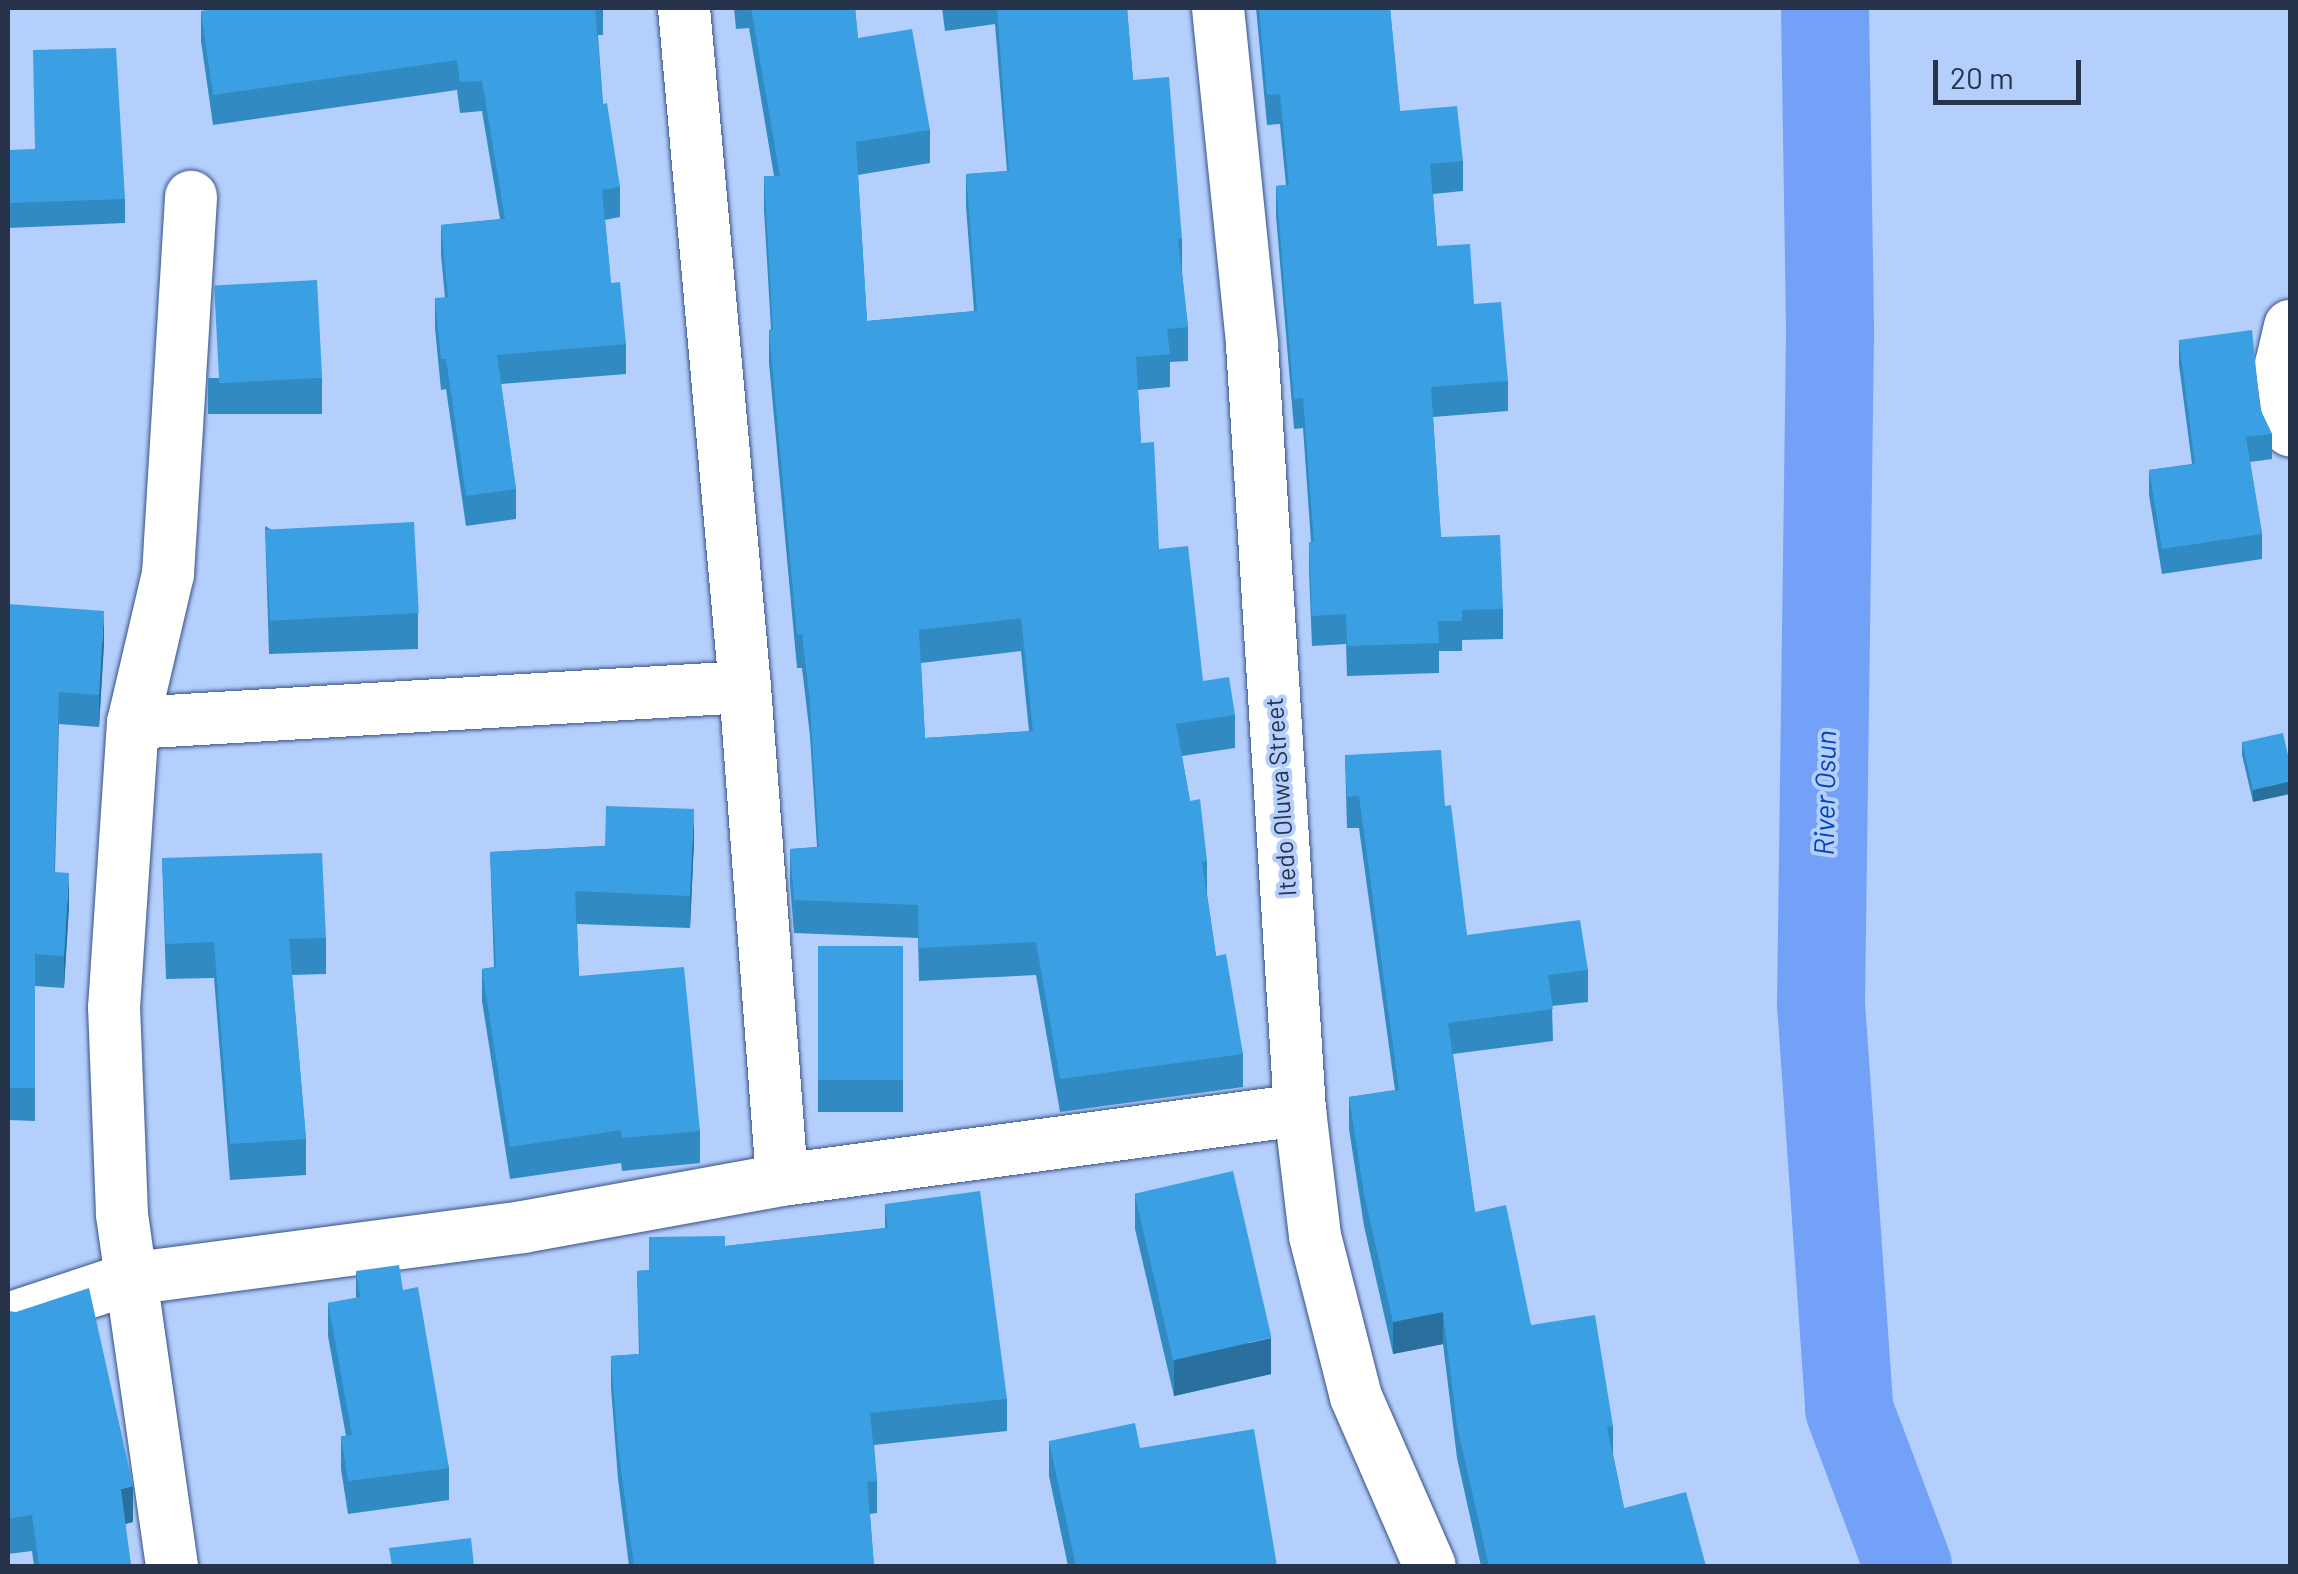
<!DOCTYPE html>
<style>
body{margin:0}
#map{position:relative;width:2298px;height:1574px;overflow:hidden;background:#b5cffd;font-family:Barlow,sans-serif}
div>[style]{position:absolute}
.river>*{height:88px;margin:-44px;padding:0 44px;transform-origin:44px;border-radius:44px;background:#73a1f7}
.roads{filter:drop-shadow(0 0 2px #375284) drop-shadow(0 0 2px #375284)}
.minor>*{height:52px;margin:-26px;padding:0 26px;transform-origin:26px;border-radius:26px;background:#fff}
.wall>*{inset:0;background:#328ac3;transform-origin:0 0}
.shaded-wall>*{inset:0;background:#29709f}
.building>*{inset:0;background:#3aa0e3;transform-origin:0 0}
span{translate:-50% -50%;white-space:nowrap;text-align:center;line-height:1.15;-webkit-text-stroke:8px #b5cffd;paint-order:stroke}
.street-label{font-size:25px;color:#27334a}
.water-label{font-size:28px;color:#0445bf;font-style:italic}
.frame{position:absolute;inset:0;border:10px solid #27334a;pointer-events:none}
.scale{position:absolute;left:1933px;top:60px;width:148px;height:45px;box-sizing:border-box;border:5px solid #27334a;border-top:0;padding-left:12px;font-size:30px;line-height:35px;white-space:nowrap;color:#27334a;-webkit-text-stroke:8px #b5cffd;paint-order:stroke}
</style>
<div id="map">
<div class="river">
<div style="left:1825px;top:8px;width:327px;rotate:89.1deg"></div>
<div style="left:1830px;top:335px;width:669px;rotate:90.77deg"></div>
<div style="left:1821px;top:1004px;width:406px;rotate:86deg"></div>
<div style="left:1849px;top:1409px;width:168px;rotate:69.4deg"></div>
</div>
<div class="roads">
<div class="minor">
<div style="left:684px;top:8px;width:682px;rotate:84.87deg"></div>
<div style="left:745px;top:687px;width:494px;rotate:85.7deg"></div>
<div style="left:1218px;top:8px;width:339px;rotate:84.2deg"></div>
<div style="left:1252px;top:345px;width:767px;rotate:86.41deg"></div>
<div style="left:1300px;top:1110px;width:127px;rotate:83.2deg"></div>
<div style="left:1315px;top:1236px;width:166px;rotate:75.7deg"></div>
<div style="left:1356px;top:1397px;width:184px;rotate:66.4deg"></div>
<div style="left:2290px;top:326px;width:39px;rotate:103deg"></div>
<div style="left:2281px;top:364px;width:67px;rotate:82.2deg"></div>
<div style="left:133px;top:723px;width:613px;rotate:-3.37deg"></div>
<div style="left:8px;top:1319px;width:127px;rotate:-18.3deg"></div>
<div style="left:129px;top:1279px;width:397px;rotate:-7.5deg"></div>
<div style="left:523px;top:1227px;width:263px;rotate:-10.3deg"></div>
<div style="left:782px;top:1180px;width:523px;rotate:-7.7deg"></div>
<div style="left:172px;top:1566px;width:356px;rotate:-98.1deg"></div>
<div style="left:122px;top:1214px;width:206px;rotate:-92.2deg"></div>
<div style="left:114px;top:1008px;width:286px;rotate:-86.2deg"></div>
<div style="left:133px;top:723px;width:153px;rotate:-76.8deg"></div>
<div style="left:168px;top:574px;width:378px;rotate:-86.5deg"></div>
</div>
</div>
<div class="wall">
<div style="clip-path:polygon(226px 8px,603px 8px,603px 35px,598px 35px,603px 104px,620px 187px,620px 217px,605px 220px,611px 283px,626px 344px,626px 374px,501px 384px,516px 489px,516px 519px,466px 526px,446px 389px,441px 390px,435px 328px,435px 298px,445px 298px,441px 255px,441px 225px,500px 219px,482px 111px,460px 113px,457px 90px,213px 125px,201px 41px,201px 11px)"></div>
<div style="clip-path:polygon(evenodd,734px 8px,855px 8px,858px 38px,930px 130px,930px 163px,858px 175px,867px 321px,974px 311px,966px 207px,966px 174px,1007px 171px,995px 24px,945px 31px,942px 8px,1127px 8px,1133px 80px,1182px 239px,1182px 272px,1188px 327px,1188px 361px,1170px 362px,1170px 387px,1138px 390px,1141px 443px,1159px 549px,1203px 681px,1235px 715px,1235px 748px,1182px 756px,1190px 801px,1207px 861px,1207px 894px,1216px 956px,1243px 1054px,1243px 1087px,1060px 1112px,1036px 975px,919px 981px,918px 938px,794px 933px,790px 883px,790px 849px,817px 847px,810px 736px,802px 668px,797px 668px,769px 363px,769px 330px,771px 329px,764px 210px,764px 176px,774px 176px,749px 28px,736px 29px,734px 8px,1021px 651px,1029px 731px,925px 738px,921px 663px,1021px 651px)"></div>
<div style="clip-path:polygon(1256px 8px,1390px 8px,1400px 111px,1463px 161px,1463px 191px,1433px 194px,1437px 246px,1474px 304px,1508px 381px,1508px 411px,1433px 417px,1441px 537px,1503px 609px,1503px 639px,1462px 640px,1462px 651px,1439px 651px,1439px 673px,1347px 676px,1346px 644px,1312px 646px,1309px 572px,1309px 542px,1311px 542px,1303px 428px,1294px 429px,1276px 216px,1276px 186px,1286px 185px,1280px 124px,1267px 125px)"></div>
<div style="clip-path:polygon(8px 150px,125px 199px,125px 223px,8px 228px)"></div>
<div style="clip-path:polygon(2179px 340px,2260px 409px,2272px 434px,2272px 459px,2250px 462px,2262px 534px,2262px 559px,2162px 574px,2149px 495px,2149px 470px,2192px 464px,2179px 365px)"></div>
<div style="left:322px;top:378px;width:36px;height:114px;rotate:90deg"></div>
<div style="clip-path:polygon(265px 526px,418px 613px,418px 649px,269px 654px)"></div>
<div style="clip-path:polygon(8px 604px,104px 643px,99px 727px,59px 724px,55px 872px,69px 906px,64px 988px,35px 986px,35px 1121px,8px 1120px)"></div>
<div style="clip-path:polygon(2242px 742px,2290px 764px,2253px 802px,2242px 755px)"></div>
<div style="clip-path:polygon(1345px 755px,1445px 806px,1467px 935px,1588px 970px,1588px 1002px,1552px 1006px,1553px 1041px,1453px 1054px,1475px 1212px,1531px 1325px,1613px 1426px,1613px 1454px,1624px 1508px,1706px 1566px,1481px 1566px,1457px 1458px,1443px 1344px,1393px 1354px,1364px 1226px,1349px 1129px,1349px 1097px,1395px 1090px,1359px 828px,1347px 828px)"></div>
<div style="clip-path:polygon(694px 841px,690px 928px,577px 924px,579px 976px,700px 1131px,700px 1163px,622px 1171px,621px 1163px,510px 1179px,482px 1001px,482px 969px,494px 967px,490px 852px)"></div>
<div style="clip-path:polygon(162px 858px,326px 938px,326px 974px,292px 975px,306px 1139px,306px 1175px,230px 1180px,214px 978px,166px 979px)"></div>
<div style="left:903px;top:946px;width:166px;height:85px;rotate:90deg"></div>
<div style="clip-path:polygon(1135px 1194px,1271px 1374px,1174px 1396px,1135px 1229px)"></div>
<div style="clip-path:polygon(885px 1204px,1007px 1399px,1007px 1431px,874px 1445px,877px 1481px,877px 1513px,870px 1514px,874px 1566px,629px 1566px,618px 1479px,611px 1388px,611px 1356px,639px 1354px,637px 1271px,649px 1270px,725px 1246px,885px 1228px)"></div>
<div style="clip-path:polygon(356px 1271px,403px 1290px,449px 1468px,449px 1500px,348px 1514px,341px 1469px,341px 1436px,346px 1436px,328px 1336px,328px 1303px,356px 1298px)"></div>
<div style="clip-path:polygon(8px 1311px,133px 1522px,125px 1524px,131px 1566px,34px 1566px,32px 1551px,8px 1554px)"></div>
<div style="clip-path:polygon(1049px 1441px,1140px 1448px,1277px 1566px,1068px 1566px,1049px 1476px)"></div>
</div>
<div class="shaded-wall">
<div style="clip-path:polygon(104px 611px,104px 643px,99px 727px,99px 695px)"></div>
<div style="clip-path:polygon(2290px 781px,2290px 794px,2253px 802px,2253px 790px)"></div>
<div style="clip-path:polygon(694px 809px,694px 841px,690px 928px,690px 896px)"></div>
<div style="clip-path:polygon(69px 873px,69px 906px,64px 988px,64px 956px)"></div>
<div style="clip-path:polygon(1443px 1312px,1443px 1344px,1393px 1354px,1393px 1322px)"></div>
<div style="clip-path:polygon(1271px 1338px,1271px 1374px,1174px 1396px,1174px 1360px)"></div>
<div style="clip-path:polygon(133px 1486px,133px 1522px,121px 1525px,121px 1489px)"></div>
</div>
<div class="building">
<div style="clip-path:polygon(226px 8px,595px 8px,603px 104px,607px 103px,620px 187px,602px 190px,611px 283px,620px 282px,626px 344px,497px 355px,516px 489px,466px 496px,446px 359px,441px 359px,435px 298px,448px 297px,441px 225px,505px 219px,482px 81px,460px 82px,457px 60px,213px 95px,201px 11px)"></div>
<div style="clip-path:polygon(evenodd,751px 8px,855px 8px,858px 38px,912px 29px,930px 130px,856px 142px,867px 321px,977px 311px,966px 174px,1009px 171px,997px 8px,1127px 8px,1133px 80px,1169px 77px,1182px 239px,1178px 239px,1188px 327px,1167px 329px,1170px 354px,1136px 357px,1141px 443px,1154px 442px,1159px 549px,1188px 546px,1203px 681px,1229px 677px,1235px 715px,1176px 724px,1190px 801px,1200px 799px,1207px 861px,1202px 862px,1216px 956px,1226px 954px,1243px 1054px,1060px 1079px,1036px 942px,919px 948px,918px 905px,794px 900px,790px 849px,819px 847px,810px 703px,802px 634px,797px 635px,769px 330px,773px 329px,764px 176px,780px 176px,751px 8px,1021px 618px,1033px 731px,925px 738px,919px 630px,1021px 618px)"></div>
<div style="clip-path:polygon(1259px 8px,1390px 8px,1400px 111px,1457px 106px,1463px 161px,1430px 164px,1437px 246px,1470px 244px,1474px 304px,1501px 302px,1508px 381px,1431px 387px,1441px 537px,1500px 535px,1503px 609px,1462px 610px,1462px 621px,1438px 621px,1439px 643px,1347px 646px,1346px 614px,1312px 616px,1309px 542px,1314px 542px,1303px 398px,1294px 399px,1276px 186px,1289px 185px,1280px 94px,1267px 95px)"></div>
<div style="clip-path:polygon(116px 48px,125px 199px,8px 203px,8px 150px,35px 149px,33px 50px)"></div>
<div style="left:317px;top:280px;width:98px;height:103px;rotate:87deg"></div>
<div style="clip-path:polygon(2252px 330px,2260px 409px,2272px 434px,2246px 437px,2262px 534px,2162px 549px,2149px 470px,2195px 464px,2179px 340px)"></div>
<div style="left:414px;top:522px;width:91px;height:149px;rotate:87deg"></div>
<div style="clip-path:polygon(8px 604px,104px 611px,99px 695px,59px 692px,54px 872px,69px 873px,64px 956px,35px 954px,35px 1088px,8px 1088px)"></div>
<div style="clip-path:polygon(2283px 733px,2290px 764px,2290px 781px,2253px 790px,2242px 742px)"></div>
<div style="clip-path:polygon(1441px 750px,1445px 806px,1451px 805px,1467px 935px,1580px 920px,1588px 970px,1548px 975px,1553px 1009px,1448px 1023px,1475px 1212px,1506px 1205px,1531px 1325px,1595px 1315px,1613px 1426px,1607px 1427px,1624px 1508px,1686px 1492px,1706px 1566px,1489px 1566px,1457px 1426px,1443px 1312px,1393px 1322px,1364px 1194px,1349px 1097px,1399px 1090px,1359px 796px,1347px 797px,1345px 755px)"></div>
<div style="clip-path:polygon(606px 806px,694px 809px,690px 896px,575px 891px,579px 976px,684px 967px,700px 1131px,622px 1138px,621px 1130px,510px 1147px,482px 969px,496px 967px,490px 852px,605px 846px)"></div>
<div style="clip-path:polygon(322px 853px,326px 938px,289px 939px,306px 1139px,230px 1144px,214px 942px,166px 944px,162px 858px)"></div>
<div style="left:903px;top:946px;width:134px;height:85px;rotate:90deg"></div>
<div style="left:1233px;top:1171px;width:171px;height:101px;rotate:77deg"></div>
<div style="clip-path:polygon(980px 1191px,1007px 1399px,870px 1413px,877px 1481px,867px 1482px,874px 1566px,634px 1566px,618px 1447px,611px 1356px,640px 1354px,637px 1271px,649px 1270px,649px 1237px,725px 1236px,725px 1246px,888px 1228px,885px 1204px)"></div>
<div style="clip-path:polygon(399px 1265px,403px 1290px,418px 1287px,449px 1468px,348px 1481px,341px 1436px,352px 1435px,328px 1303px,360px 1297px,356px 1271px)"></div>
<div style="clip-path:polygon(89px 1288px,133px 1486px,121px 1489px,131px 1566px,39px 1566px,32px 1515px,8px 1519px,8px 1311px,16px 1312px)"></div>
<div style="clip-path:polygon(1135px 1423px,1140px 1448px,1254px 1429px,1277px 1566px,1076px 1566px,1049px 1441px)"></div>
<div style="clip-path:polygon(471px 1538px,474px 1566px,392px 1566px,389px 1548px)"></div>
</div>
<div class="street-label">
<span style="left:1280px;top:797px;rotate:-94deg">Itedo Oluwa Street</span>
</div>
<div class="water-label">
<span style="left:1824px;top:793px;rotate:-89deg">River Osun</span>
</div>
<div class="frame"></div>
<div class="scale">20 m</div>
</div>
